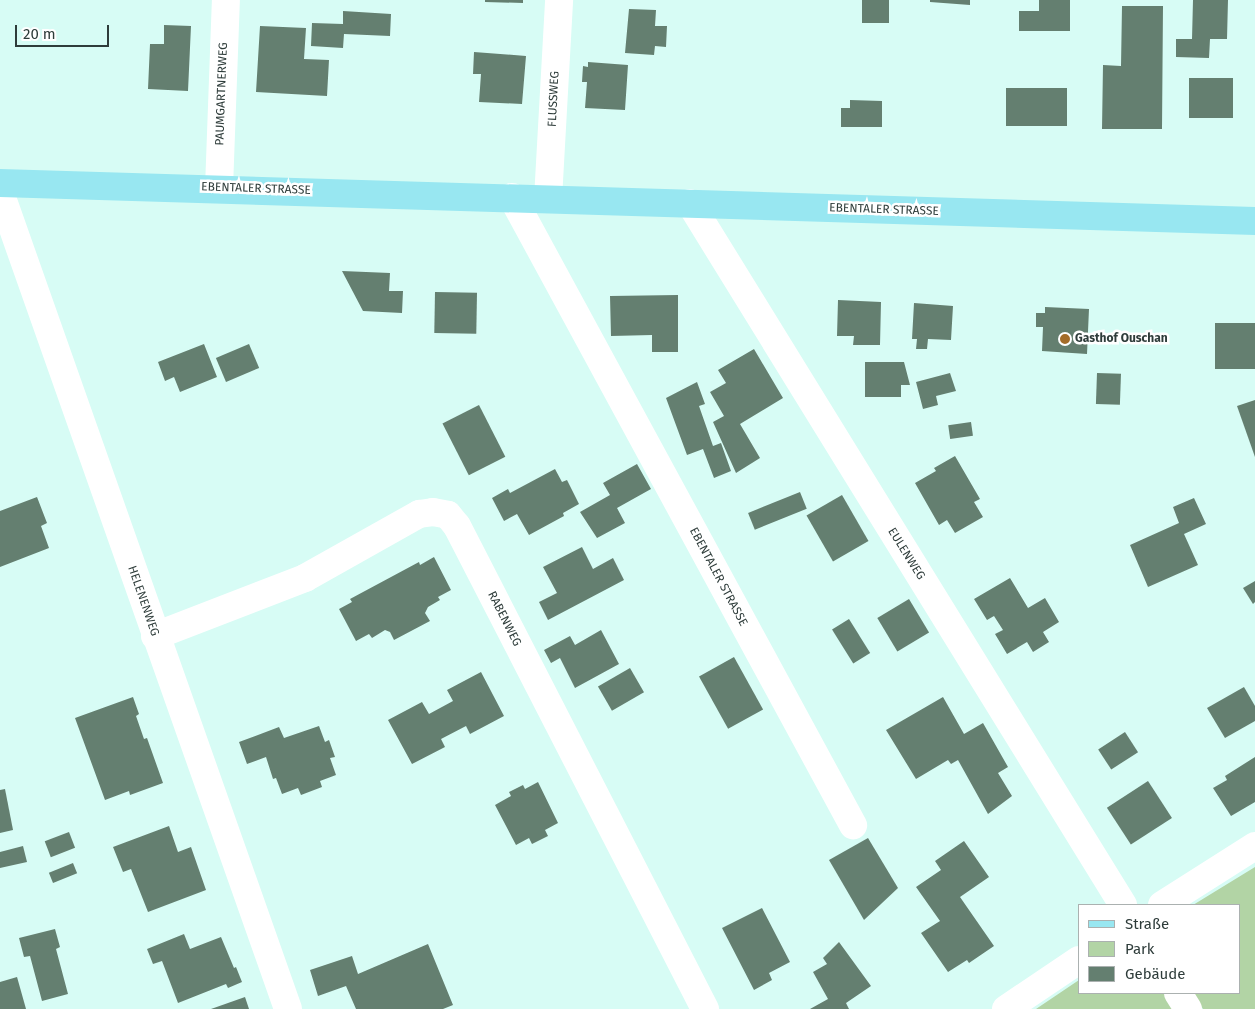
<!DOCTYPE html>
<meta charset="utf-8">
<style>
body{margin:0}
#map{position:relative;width:1255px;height:1009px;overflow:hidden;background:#d7fcf5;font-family:"Fira Sans",sans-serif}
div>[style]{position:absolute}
.green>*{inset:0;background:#b2d4a5}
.building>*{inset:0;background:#647f70;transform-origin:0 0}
.minor>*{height:28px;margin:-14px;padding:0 14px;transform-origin:14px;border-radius:14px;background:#fff}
.major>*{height:28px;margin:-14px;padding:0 14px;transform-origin:14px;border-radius:14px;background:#98e7f1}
.dots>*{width:14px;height:14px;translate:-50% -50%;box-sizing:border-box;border:2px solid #fff;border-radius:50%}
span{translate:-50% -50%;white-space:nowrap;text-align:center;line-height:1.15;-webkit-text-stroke:5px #fff;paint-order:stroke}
.street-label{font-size:12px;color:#2e3c3a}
.poi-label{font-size:12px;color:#2e3c3a;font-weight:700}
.left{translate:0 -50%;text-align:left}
.legend{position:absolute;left:1078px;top:904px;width:162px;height:90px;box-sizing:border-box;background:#fff;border:1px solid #abb1b0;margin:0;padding:6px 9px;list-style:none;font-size:15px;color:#2e3c3a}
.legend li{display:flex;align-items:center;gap:10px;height:25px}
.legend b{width:25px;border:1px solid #abb1b0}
.scale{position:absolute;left:15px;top:25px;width:94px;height:22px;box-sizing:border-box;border:2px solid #2e3c3a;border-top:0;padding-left:6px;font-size:15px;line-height:18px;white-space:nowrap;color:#2e3c3a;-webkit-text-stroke:4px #fff;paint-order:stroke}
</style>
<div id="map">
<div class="green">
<div style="clip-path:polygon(1255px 867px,1255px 1009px,1203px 1009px,1193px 993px,1239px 993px,1239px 905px,1193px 905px)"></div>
<div style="clip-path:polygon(1079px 980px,1079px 993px,1167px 993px,1177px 1009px,1036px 1009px)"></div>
</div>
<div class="building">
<div style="clip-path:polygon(485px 0,523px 0,523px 3px,485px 2px)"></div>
<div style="left:862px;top:0;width:27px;height:23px"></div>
<div style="clip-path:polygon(930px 0,970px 0,970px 5px,930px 2px)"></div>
<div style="clip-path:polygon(1039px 0,1070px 0,1070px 31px,1019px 31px,1019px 11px,1039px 11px)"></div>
<div style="clip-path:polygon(1193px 0,1228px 0,1227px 39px,1210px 39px,1209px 58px,1176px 57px,1176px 39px,1192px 39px)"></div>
<div style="clip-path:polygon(1122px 6px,1163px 6px,1162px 129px,1102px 129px,1103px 65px,1121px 66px)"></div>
<div style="clip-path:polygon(629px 9px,656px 10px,655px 26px,667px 26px,666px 47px,655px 46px,654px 55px,625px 53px)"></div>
<div style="clip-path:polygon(343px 11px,391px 14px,390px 36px,344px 34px,343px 48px,311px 46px,312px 23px,343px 24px)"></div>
<div style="clip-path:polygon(164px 25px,191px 26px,188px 91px,148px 89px,150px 44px,164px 44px)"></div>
<div style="clip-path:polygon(260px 26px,306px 28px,304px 59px,329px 60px,327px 96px,256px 92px)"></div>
<div style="clip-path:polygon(474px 52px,526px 56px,522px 104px,479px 102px,481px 74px,473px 74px)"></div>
<div style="clip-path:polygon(588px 62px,628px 65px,625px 110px,585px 108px,587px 82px,582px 82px,583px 66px,588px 67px)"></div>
<div style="left:1189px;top:78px;width:44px;height:40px"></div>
<div style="left:1006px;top:88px;width:61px;height:38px"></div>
<div style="clip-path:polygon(850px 100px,882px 101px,882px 127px,841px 127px,841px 108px,850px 108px)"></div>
<div style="clip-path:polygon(342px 271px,390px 273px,389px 291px,403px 291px,402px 313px,363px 311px)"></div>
<div style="left:435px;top:292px;width:42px;height:41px;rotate:1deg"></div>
<div style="clip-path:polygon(678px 295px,678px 352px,652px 352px,652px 335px,611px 336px,610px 296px)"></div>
<div style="clip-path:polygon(838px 300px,881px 302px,880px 345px,853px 345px,854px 336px,837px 336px)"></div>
<div style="clip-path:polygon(914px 303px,953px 306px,951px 340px,928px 339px,927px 349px,916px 349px,917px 339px,912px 339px)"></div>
<div style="clip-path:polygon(1045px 307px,1089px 309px,1087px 354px,1042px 351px,1043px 327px,1036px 327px,1036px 313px,1045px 313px)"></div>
<div style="left:1255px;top:323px;width:46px;height:40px;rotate:90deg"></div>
<div style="clip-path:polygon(204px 344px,217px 377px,180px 392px,174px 377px,165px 381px,158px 362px)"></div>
<div style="left:249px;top:344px;width:26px;height:36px;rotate:67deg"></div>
<div style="clip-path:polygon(754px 349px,783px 398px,740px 424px,760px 458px,736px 473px,713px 422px,724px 416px,710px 392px,726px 383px,718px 370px)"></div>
<div style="clip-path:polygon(865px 362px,904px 362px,910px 385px,901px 385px,901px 397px,865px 397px)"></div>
<div style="clip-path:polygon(950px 373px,956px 391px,936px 396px,938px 405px,923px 409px,916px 382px)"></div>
<div style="left:1097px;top:373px;width:24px;height:31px;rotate:2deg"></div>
<div style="clip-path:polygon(697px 382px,705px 404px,699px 406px,713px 446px,721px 443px,731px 471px,714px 478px,703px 449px,687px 455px,666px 398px)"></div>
<div style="clip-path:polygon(1255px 400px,1255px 457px,1237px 406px)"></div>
<div style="left:479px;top:405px;width:58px;height:41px;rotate:63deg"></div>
<div style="left:971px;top:422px;width:14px;height:23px;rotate:82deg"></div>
<div style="clip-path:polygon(955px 456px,980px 499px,974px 502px,983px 517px,955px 533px,947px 520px,939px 525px,915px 483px,936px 471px,934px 468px)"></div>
<div style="clip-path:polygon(637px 464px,651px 489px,617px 508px,625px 523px,597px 538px,580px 512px,610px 495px,603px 483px)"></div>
<div style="clip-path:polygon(555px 469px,562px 482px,567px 480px,579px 504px,563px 513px,564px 516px,529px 535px,517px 514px,504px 521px,492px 498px,508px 489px,510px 493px)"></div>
<div style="left:800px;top:492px;width:18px;height:56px;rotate:68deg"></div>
<div style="left:842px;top:495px;width:53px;height:41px;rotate:60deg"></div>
<div style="clip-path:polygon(37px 497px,47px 523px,41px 526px,49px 548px,0 567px,0 511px)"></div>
<div style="clip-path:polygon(1194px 498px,1206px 524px,1184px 534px,1198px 565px,1148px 587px,1130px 545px,1179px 523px,1173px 507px)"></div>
<div style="clip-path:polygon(582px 547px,593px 569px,613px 558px,624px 580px,548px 620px,539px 602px,557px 593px,543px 567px)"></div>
<div style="clip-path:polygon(434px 557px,451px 590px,438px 597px,440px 600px,428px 607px,425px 613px,430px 621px,394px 640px,390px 632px,385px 630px,372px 638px,369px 634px,356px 641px,339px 609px,352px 602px,350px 599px,419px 562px,420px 565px)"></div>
<div style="clip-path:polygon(1010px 578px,1028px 608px,1045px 598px,1059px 622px,1043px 632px,1049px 642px,1033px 652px,1027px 642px,1007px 654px,995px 634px,1003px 630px,994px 616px,987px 620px,974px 599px)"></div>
<div style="clip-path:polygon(1255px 581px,1255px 602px,1253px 604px,1243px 588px)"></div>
<div style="left:909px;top:599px;width:39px;height:37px;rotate:59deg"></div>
<div style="left:849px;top:619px;width:40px;height:20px;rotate:58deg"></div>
<div style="clip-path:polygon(601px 630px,619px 664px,575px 688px,560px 658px,551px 663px,544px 650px,570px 636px,575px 645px)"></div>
<div style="left:734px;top:657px;width:60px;height:40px;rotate:61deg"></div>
<div style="left:630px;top:668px;width:28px;height:37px;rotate:60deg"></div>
<div style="clip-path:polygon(481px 672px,504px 716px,470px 734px,466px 726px,441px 739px,445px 747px,412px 764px,388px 720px,422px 702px,429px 714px,453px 701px,447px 690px)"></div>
<div style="clip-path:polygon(1244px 687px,1255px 706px,1255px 721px,1225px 738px,1207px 708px)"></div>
<div style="clip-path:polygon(133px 697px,139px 714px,136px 716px,144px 739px,147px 738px,163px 783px,130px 795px,129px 791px,105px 800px,75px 718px)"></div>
<div style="clip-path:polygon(943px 697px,964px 734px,983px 723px,1008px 767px,998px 773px,1012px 796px,988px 814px,958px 760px,951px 764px,948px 760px,916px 779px,886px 730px)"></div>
<div style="clip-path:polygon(319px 726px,325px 742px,329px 740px,335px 757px,330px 758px,336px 775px,320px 781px,322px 787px,301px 795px,298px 788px,282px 794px,276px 778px,273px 779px,266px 757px,247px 764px,239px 742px,279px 727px,284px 738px)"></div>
<div style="left:1125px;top:732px;width:24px;height:32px;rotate:57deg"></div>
<div style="clip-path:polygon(1255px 757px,1255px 802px,1231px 816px,1213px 788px,1227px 780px,1225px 776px)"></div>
<div style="left:1148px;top:781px;width:44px;height:49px;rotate:57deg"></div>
<div style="clip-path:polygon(538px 782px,558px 823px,545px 830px,548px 836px,532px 844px,529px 838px,516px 845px,495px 805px,511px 796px,509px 792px,523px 785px,525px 789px)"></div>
<div style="clip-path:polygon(5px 789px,13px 830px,0 833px,0 790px)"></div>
<div style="clip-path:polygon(169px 826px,178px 852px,191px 847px,206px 890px,148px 912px,131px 869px,123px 872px,113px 847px)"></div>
<div style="left:69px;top:832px;width:17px;height:26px;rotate:69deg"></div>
<div style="clip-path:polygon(868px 838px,898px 888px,864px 920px,829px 860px)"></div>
<div style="clip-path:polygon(964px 841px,989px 877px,960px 897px,994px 946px,969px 963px,967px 960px,948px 972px,921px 933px,940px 921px,916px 887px,941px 870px,935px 861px)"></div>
<div style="clip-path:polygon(23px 846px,27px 862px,0 868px,0 852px)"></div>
<div style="left:73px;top:863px;width:11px;height:26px;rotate:68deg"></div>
<div style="clip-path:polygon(762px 908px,790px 962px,769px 973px,772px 980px,754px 990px,722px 928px)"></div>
<div style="clip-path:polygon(55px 929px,60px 947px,56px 949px,68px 994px,42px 1001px,30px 956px,24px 957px,19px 938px)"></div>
<div style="clip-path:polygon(184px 934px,190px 949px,221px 937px,234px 968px,236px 967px,242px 982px,228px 988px,226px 984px,178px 1003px,162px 961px,153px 964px,147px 949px)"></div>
<div style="clip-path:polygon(839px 942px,871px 986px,846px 1003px,849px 1009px,810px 1009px,828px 999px,813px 972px,827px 964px,823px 958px)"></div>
<div style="clip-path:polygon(428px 944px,453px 1005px,443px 1009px,356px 1009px,346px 986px,318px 996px,310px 970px,352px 956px,358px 974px)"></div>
<div style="clip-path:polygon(17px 977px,26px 1009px,0 1009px,0 982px)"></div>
<div style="clip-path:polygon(245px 997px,249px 1009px,211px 1009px)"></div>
</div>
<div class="minor">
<div style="left:219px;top:188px;width:188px;rotate:-87.9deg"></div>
<div style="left:0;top:192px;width:866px;rotate:70.58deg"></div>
<div style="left:512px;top:197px;width:715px;rotate:61.5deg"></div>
<div style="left:548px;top:199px;width:199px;rotate:-86.8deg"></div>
<div style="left:690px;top:203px;width:825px;rotate:58.33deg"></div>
<div style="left:155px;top:636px;width:161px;rotate:-21.1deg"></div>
<div style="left:305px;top:578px;width:131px;rotate:-29.3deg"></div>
<div style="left:419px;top:514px;width:14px;rotate:-8deg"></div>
<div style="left:433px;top:512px;width:15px;rotate:11deg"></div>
<div style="left:448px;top:515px;width:14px;rotate:51deg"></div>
<div style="left:457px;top:526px;width:543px;rotate:62.82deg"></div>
<div style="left:1162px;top:905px;width:110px;rotate:-32.4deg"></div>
<div style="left:1178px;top:993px;width:19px;rotate:58deg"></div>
<div style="left:1006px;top:1009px;width:88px;rotate:-33.9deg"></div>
</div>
<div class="major">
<div style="left:0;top:183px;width:1256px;rotate:1.73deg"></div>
</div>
<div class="dots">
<div style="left:1065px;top:339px;background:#a46c29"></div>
</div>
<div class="street-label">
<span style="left:222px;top:94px;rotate:-88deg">PAUMGARTNERWEG</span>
<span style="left:554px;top:99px;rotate:-87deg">FLUSSWEG</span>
<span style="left:256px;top:189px;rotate:2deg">EBENTALER STRASSE</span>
<span style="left:884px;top:210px;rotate:2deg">EBENTALER STRASSE</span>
<span style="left:906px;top:554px;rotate:58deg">EULENWEG</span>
<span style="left:718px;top:577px;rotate:62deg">EBENTALER STRASSE</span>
<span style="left:143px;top:601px;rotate:71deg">HELENENWEG</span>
<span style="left:504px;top:619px;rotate:63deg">RABENWEG</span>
</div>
<div class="poi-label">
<span class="left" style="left:1075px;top:339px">Gasthof Ouschan</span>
</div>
<ul class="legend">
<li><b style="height:6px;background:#98e7f1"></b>Straße</li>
<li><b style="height:14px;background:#b2d4a5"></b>Park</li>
<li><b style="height:14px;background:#647f70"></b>Gebäude</li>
</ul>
<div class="scale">20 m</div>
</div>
